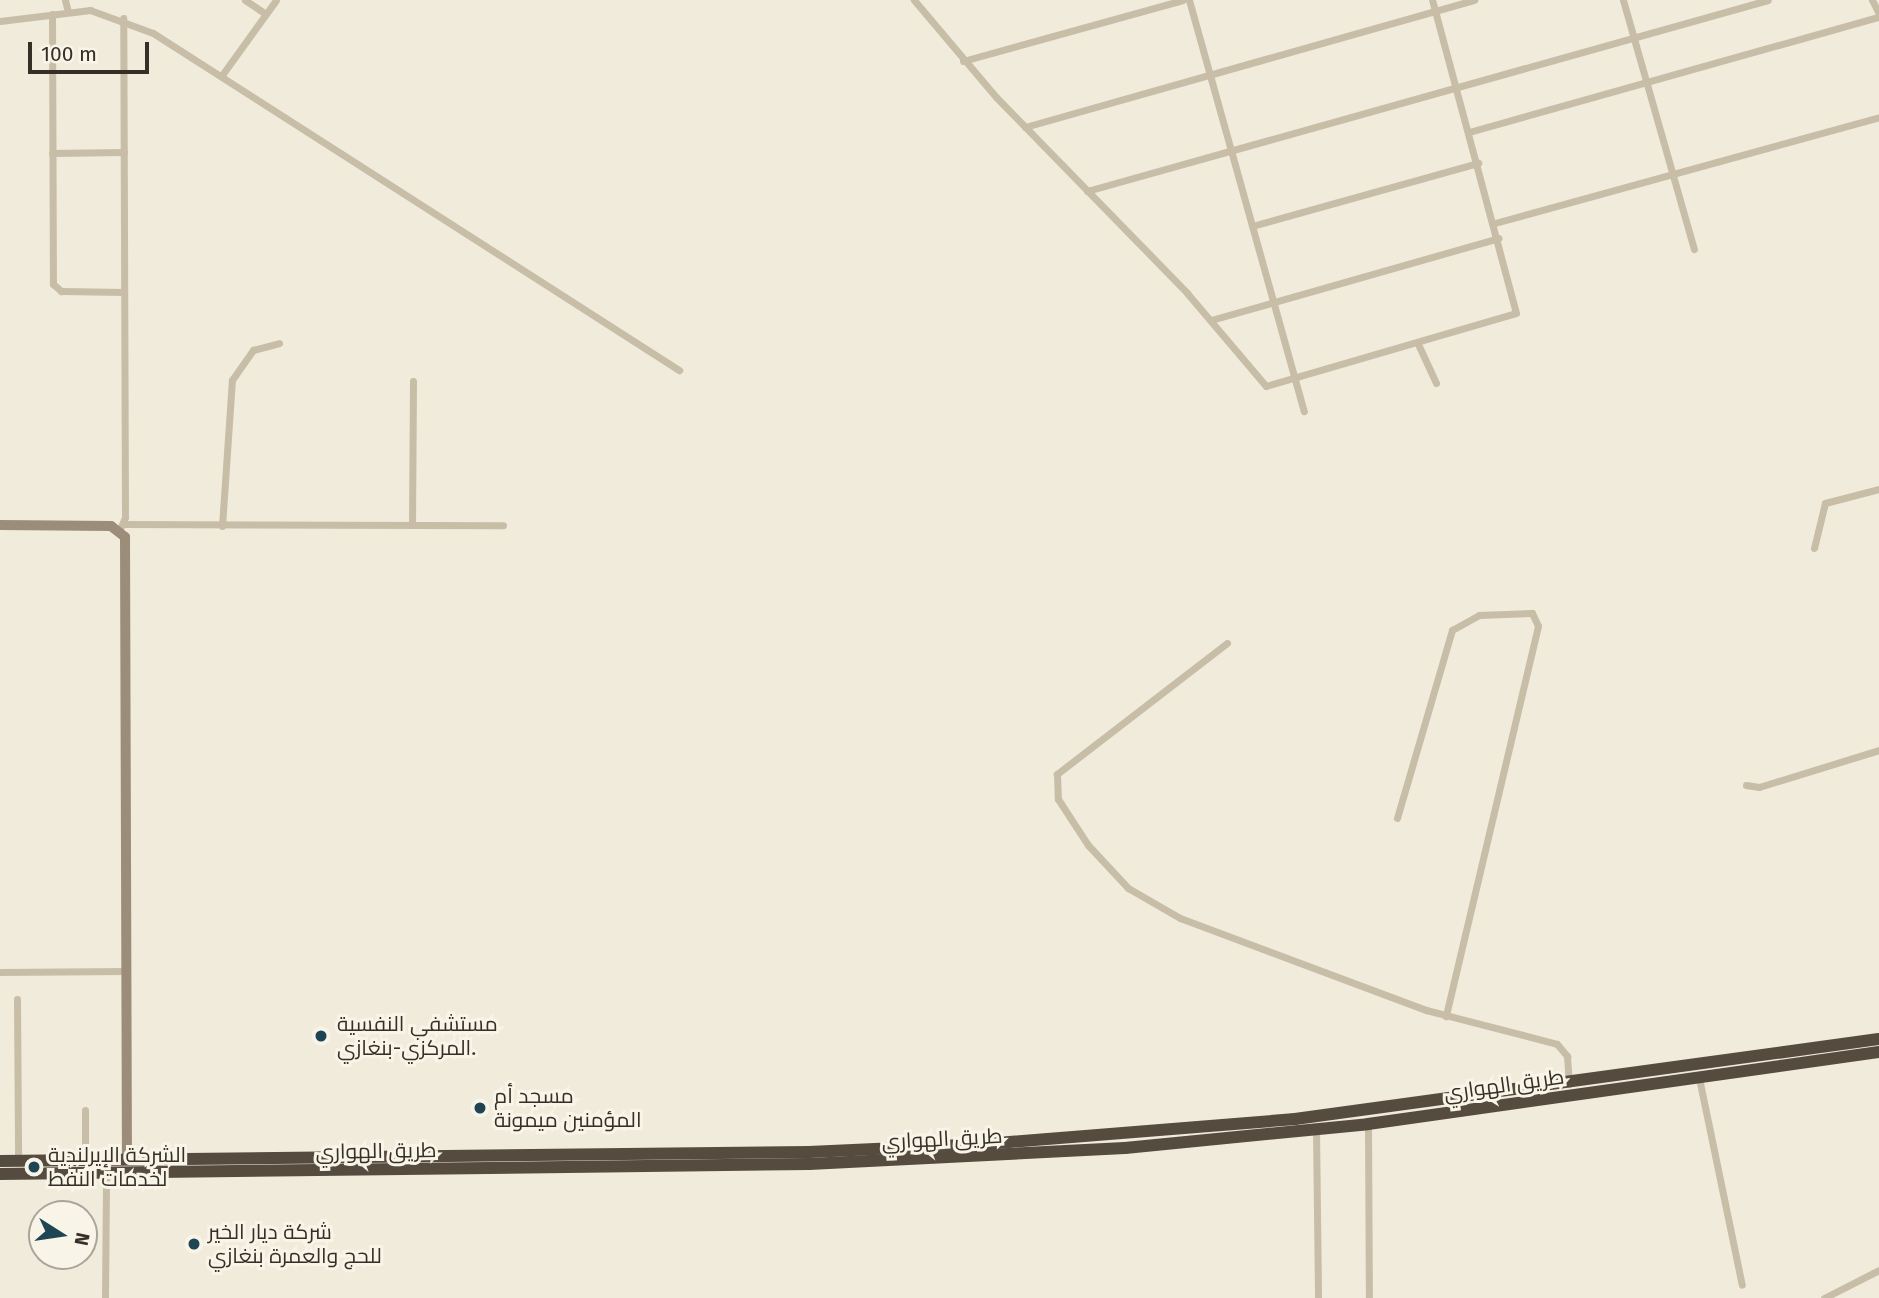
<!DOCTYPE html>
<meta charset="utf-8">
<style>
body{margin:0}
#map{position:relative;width:1879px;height:1298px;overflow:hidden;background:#f0ebdb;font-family:"Fira Sans",Cairo,sans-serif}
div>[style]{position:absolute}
.street>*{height:7px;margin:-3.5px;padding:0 3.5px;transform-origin:3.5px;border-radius:3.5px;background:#c8bda7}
.secondary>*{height:10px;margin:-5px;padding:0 5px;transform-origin:5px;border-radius:5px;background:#9b8d79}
.highway>*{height:12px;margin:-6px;padding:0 6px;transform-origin:6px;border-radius:6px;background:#554b3f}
.dots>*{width:19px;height:19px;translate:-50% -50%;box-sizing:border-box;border:4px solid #f8f4e7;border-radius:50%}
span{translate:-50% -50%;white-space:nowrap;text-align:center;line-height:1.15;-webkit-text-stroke:6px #f8f4e7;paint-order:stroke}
.poi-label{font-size:21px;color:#352f27}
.left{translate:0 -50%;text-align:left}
.street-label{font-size:21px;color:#352f27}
.north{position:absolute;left:28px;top:1200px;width:70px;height:70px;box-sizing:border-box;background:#f8f4e7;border:2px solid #aaa59a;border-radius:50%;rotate:102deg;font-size:19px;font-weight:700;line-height:28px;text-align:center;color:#352f27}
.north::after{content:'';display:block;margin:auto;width:24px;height:32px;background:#1f4554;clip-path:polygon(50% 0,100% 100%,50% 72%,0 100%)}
.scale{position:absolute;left:28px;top:42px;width:121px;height:32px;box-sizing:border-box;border:4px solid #352f27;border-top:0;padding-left:9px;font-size:21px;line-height:24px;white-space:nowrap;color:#352f27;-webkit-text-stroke:5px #f8f4e7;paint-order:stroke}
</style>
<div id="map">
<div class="street">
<div style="left:65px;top:0;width:12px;rotate:76deg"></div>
<div style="left:245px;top:0;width:25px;rotate:34deg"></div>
<div style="left:914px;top:0;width:127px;rotate:49.8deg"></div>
<div style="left:996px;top:97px;width:274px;rotate:45.7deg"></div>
<div style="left:1187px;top:293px;width:122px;rotate:49.7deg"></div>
<div style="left:1266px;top:386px;width:260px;rotate:-16.3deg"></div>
<div style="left:1516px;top:313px;width:324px;rotate:-105deg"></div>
<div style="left:1189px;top:0;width:427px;rotate:74.4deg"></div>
<div style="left:1623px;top:0;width:259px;rotate:74.1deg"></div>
<div style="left:1872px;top:0;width:16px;rotate:63deg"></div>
<div style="left:52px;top:14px;width:270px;rotate:89.8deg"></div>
<div style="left:53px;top:284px;width:11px;rotate:41deg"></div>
<div style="left:61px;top:291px;width:63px;rotate:0.9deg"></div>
<div style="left:0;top:21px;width:91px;rotate:-7deg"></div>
<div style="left:90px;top:10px;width:67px;rotate:20.1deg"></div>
<div style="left:153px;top:33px;width:625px;rotate:32.65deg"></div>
<div style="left:963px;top:61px;width:228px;rotate:-15.5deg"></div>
<div style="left:222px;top:75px;width:92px;rotate:-54.2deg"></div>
<div style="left:1025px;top:127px;width:467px;rotate:-15.8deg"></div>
<div style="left:1469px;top:132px;width:426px;rotate:-15.7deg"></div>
<div style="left:52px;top:153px;width:72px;rotate:-0.8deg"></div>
<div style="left:1087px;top:191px;width:707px;rotate:-15.67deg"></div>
<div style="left:1495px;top:223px;width:398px;rotate:-15.4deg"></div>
<div style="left:1252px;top:226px;width:235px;rotate:-15.6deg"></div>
<div style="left:1211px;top:320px;width:299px;rotate:-15.9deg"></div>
<div style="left:1418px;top:344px;width:43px;rotate:65.2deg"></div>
<div style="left:124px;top:524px;width:379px;rotate:0.2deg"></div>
<div style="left:412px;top:525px;width:144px;rotate:-89.6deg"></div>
<div style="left:222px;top:526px;width:146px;rotate:-86.1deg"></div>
<div style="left:232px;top:380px;width:37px;rotate:-55deg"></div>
<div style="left:253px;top:350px;width:27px;rotate:-15deg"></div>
<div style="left:120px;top:529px;width:13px;rotate:-67deg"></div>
<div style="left:125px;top:517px;width:499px;rotate:-90.2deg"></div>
<div style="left:1814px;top:548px;width:46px;rotate:-76.3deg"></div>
<div style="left:1825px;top:503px;width:56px;rotate:-14.5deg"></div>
<div style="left:1227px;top:643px;width:215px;rotate:142.4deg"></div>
<div style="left:1057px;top:774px;width:25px;rotate:88deg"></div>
<div style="left:1058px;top:799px;width:55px;rotate:56.9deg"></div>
<div style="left:1088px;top:845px;width:59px;rotate:47.1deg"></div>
<div style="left:1128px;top:888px;width:60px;rotate:30deg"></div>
<div style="left:1180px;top:918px;width:263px;rotate:20.5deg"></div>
<div style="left:1426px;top:1010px;width:135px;rotate:14.5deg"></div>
<div style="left:1557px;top:1044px;width:16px;rotate:50deg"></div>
<div style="left:1567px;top:1056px;width:28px;rotate:86deg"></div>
<div style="left:1746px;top:785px;width:13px;rotate:9deg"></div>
<div style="left:1759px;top:787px;width:126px;rotate:-17.1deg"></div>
<div style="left:1397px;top:818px;width:196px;rotate:-73.7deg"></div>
<div style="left:1452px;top:630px;width:31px;rotate:-29deg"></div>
<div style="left:1479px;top:615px;width:53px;rotate:-2.2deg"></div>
<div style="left:1532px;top:613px;width:14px;rotate:65deg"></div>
<div style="left:1538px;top:626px;width:401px;rotate:103.3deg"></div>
<div style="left:0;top:972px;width:126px;rotate:-0.5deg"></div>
<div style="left:17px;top:999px;width:162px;rotate:89.6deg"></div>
<div style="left:1699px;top:1078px;width:211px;rotate:78.3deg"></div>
<div style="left:85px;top:1110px;width:50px;rotate:90deg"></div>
<div style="left:1368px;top:1124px;width:174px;rotate:89.7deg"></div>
<div style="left:1316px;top:1130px;width:168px;rotate:89.3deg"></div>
<div style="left:105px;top:1298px;width:124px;rotate:-89.5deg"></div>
<div style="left:1824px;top:1298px;width:62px;rotate:-27deg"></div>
</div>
<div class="secondary">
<div style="left:0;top:525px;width:111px;rotate:0.5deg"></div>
<div style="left:111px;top:526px;width:18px;rotate:38deg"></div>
<div style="left:125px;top:537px;width:622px;rotate:89.82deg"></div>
</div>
<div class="highway">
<div style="left:0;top:1161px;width:809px;rotate:-0.64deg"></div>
<div style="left:809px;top:1152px;width:176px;rotate:-2.6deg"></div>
<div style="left:985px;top:1144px;width:311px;rotate:-4.6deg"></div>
<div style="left:1295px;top:1119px;width:589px;rotate:-7.8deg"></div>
<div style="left:0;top:1174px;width:809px;rotate:-0.71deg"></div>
<div style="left:809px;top:1164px;width:316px;rotate:-2.9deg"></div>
<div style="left:1125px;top:1148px;width:244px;rotate:-5.6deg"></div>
<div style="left:1368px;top:1124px;width:516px;rotate:-8.02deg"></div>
</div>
<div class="dots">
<div style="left:321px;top:1036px;background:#1f4554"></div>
<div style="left:480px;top:1108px;background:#1f4554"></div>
<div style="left:34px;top:1167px;background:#1f4554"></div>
<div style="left:194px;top:1244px;background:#1f4554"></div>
</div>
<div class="poi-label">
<span class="left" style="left:337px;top:1036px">مستشفي النفسية<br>المركزي-بنغازي.</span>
<span class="left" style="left:494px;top:1108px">مسجد أم<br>المؤمنين ميمونة</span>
<span class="left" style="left:48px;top:1167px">الشركة الإيرلندية<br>لخدمات النفط</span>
<span class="left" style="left:208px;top:1244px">شركة ديار الخير<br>للحج والعمرة بنغازي</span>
</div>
<div class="street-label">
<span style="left:1504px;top:1085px;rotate:-8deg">طريق الهواري</span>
<span style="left:942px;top:1139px;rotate:-3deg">طريق الهواري</span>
<span style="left:376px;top:1151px;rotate:-1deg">طريق الهواري</span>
</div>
<div class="north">N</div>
<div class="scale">100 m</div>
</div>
